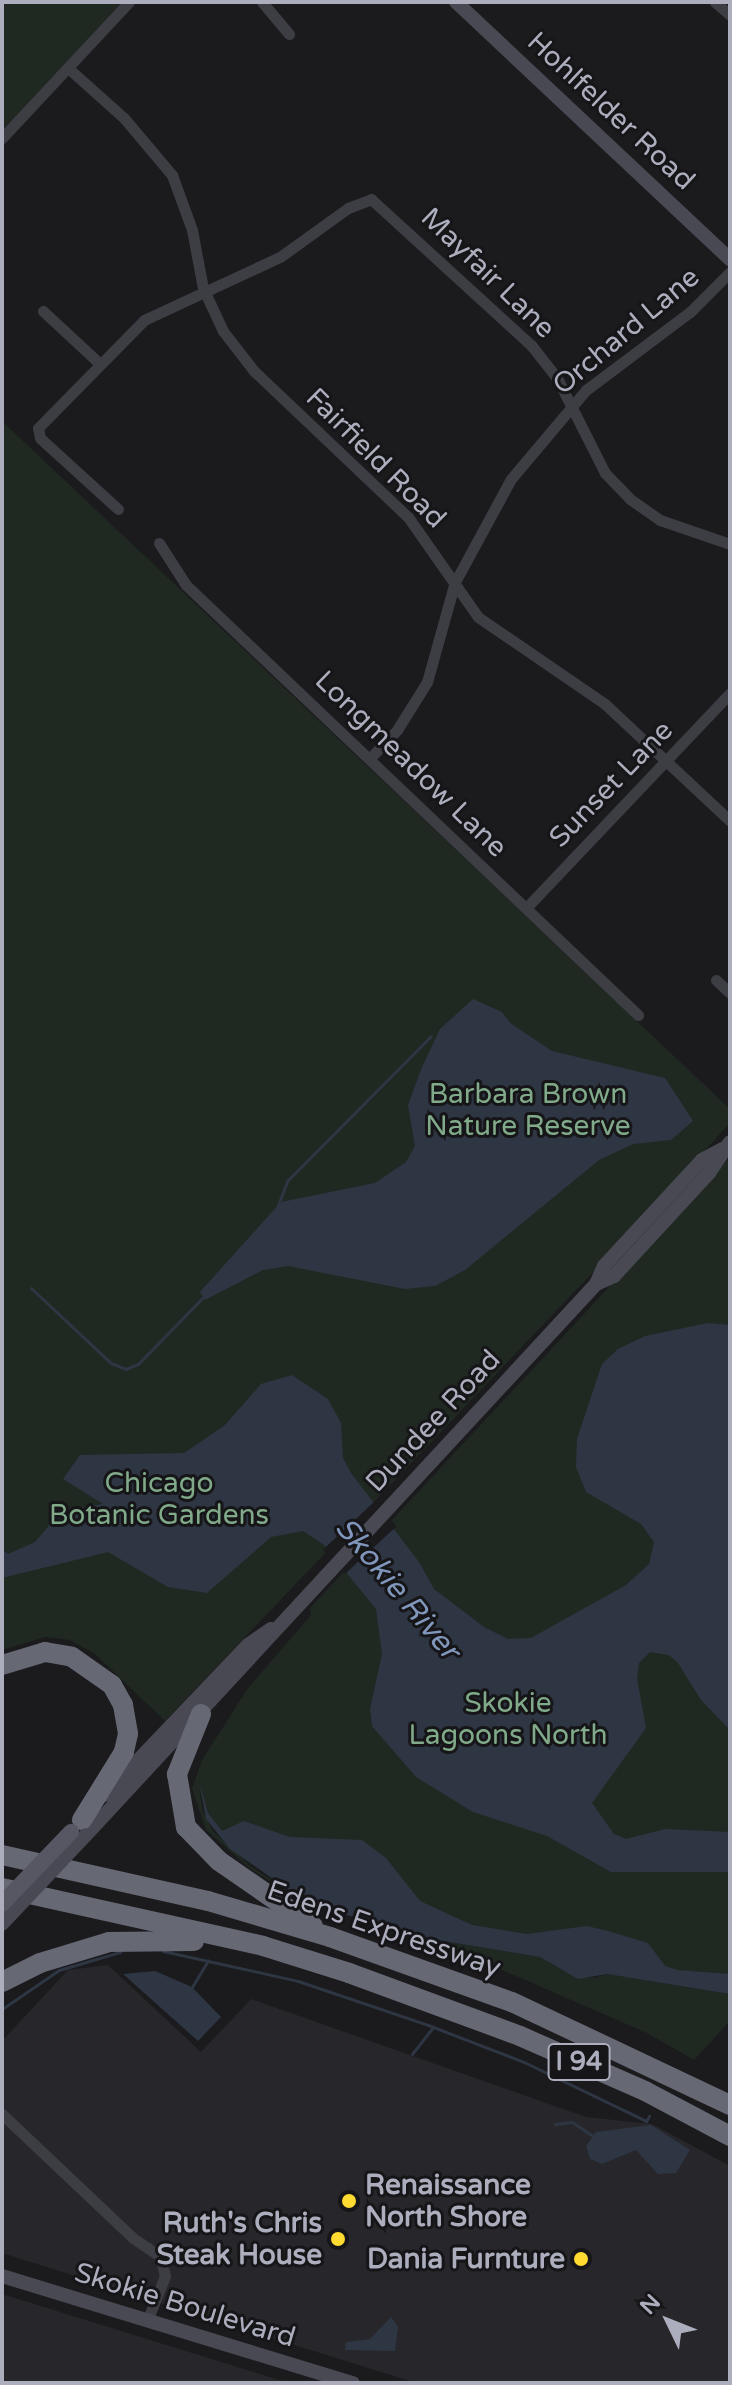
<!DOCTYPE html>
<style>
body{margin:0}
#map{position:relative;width:732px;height:2385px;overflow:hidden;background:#1b1a1d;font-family:"Varela Round",sans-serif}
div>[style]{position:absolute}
.built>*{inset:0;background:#27262a}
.green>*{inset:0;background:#1f2922}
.water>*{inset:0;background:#2e3643}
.pier>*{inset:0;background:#1b1a1d;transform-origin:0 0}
.stream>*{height:3px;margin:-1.5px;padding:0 1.5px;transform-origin:1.5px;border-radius:1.5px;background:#2e3643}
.street>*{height:11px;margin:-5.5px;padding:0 5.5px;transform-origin:5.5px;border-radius:5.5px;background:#3d3d44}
.secondary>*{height:14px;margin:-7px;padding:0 7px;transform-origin:7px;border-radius:7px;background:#494953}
.highway>*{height:20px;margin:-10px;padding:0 10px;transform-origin:10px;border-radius:10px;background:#666874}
.secondary-bridge>*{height:14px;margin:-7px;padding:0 7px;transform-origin:7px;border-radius:7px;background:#494953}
.primary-bridge>*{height:16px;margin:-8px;padding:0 8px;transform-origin:8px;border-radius:8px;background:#565762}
.dots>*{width:22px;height:22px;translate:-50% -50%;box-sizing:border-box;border:4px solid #161518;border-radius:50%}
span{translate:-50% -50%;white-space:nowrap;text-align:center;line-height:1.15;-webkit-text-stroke:6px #161518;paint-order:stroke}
.shield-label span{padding:2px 6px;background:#161518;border:2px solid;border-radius:6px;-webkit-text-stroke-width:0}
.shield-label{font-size:26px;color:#acaebd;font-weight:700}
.street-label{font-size:28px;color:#acaebd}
.park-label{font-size:28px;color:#81aa8a}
.poi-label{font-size:28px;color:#acaebd;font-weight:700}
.left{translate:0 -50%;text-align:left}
.right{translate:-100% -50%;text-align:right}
.water-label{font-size:30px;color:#8096bb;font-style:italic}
.frame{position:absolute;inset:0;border:4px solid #acaebd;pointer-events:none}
.north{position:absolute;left:628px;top:2281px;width:80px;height:80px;-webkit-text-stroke:6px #161518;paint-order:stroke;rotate:313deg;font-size:22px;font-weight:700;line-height:32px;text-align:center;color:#acaebd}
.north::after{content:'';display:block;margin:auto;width:28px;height:36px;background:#acaebd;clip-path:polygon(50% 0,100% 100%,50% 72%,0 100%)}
</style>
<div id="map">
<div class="built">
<div style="clip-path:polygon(108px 1965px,201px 2052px,251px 1999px,586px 2117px,652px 2124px,730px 2166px,730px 2383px,416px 2383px,2px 2253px,2px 2041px,68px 1970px)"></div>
<div style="clip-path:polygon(2px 2294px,289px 2383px,2px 2383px)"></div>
</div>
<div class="green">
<div style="clip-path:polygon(2px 2px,122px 2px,2px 131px)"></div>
<div style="clip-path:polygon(2px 421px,730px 1109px,730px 1123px,601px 1264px,165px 1721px,95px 1654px,70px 1640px,45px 1637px,2px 1650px)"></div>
<div style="clip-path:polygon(730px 1157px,730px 1982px,671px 1973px,614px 1953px,441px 1935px,307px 1898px,226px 1840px,206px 1815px,199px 1788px,203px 1811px,213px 1831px,250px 1866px,302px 1899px,253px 1871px,206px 1830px,192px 1789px,202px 1760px,248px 1688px,311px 1615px,310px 1608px)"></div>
<div style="clip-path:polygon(431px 1939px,540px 1957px,562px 1970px,593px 1978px,607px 1974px,730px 1994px,730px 2021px,694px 2060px,647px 2033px)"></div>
</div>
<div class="water">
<div style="clip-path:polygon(473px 999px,502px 1012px,510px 1023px,552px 1051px,665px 1078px,693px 1121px,671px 1140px,633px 1144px,599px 1160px,465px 1270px,435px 1286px,405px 1289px,288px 1266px,263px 1270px,205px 1300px,200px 1292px,281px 1202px,375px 1183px,406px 1162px,415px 1146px,408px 1105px,422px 1067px,440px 1029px)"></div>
<div style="clip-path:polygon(708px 1323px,730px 1325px,730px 1730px,701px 1700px,678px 1663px,669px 1655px,650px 1652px,639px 1663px,637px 1678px,646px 1728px,592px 1803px,614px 1834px,626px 1839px,665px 1829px,730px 1832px,730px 1872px,611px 1872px,547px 1836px,473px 1812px,416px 1777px,372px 1726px,370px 1709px,382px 1654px,376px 1609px,324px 1545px,303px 1531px,271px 1537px,207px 1593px,168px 1587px,108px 1552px,2px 1578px,2px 1549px,8px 1554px,35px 1542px,62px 1510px,103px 1504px,63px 1479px,80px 1455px,184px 1453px,224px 1426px,261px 1384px,292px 1375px,328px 1399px,341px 1423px,343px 1458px,351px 1473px,419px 1562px,434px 1589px,484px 1627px,508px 1639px,531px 1638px,626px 1585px,649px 1564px,654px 1542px,641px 1524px,586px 1492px,576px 1467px,577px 1439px,602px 1364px,618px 1349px,645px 1336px)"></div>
<div style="clip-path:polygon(200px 1784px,208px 1813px,222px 1831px,244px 1821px,290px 1837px,362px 1840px,386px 1858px,420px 1901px,472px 1925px,527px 1934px,587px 1926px,608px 1931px,648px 1943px,665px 1966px,677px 1970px,730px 1974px,730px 1994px,607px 1974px,578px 1979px,540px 1957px,431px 1939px,329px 1910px,302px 1899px,230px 1849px,206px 1819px)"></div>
<div style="clip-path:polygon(155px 1971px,192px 1987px,221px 2017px,198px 2041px,123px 1974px)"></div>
<div style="clip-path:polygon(651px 2125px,690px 2150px,676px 2173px,658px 2174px,636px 2150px,602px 2164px,590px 2159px,586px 2146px,596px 2132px)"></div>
<div style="clip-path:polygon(391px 2317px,398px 2327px,395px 2351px,345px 2350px,346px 2342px,370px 2339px)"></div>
</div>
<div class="pier">
<div style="left:374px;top:1502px;width:33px;height:70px;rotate:47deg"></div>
</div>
<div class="stream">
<div style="left:278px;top:1205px;width:26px;rotate:-69deg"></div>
<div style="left:287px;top:1181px;width:204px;rotate:-45.2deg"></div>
<div style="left:31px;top:1288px;width:110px;rotate:43.2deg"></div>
<div style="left:111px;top:1363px;width:16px;rotate:22deg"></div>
<div style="left:126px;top:1369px;width:13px;rotate:-23deg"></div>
<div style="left:138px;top:1364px;width:96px;rotate:-45.8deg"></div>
<div style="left:163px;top:1951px;width:138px;rotate:12.5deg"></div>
<div style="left:298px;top:1981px;width:137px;rotate:18.7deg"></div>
<div style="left:428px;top:2025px;width:103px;rotate:21.1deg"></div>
<div style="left:524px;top:2062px;width:136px;rotate:25.8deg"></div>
<div style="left:646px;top:2121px;width:6px;rotate:-59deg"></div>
<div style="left:192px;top:1987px;width:31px;rotate:-59deg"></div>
<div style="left:2px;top:2009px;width:69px;rotate:-34.4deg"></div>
<div style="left:59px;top:1970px;width:64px;rotate:-16.4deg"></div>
<div style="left:412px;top:2054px;width:34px;rotate:-52deg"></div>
<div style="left:555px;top:2124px;width:17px;rotate:-7deg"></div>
<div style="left:572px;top:2122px;width:27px;rotate:34deg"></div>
</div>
<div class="street">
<div style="left:262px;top:2px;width:42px;rotate:49.8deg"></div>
<div style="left:715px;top:2px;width:20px;rotate:41deg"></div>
<div style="left:68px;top:68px;width:75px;rotate:41.8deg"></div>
<div style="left:124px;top:118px;width:75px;rotate:49.9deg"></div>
<div style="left:172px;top:175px;width:59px;rotate:70deg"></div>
<div style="left:192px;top:230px;width:59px;rotate:79.3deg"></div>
<div style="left:203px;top:288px;width:47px;rotate:65.1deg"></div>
<div style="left:223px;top:331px;width:51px;rotate:52.2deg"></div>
<div style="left:254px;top:371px;width:212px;rotate:43.5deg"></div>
<div style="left:408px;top:517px;width:122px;rotate:55deg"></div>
<div style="left:478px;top:617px;width:154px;rotate:34.4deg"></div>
<div style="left:605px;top:704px;width:171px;rotate:43.1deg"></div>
<div style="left:2px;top:138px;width:186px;rotate:-47deg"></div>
<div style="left:43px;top:311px;width:76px;rotate:42.9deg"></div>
<div style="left:118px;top:509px;width:105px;rotate:-137.7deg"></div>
<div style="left:40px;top:438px;width:10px;rotate:-101deg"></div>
<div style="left:38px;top:428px;width:151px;rotate:-45.5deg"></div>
<div style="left:144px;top:320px;width:150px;rotate:-24.9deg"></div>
<div style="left:280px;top:257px;width:84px;rotate:-35.8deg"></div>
<div style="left:348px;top:208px;width:25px;rotate:-21deg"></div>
<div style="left:371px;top:199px;width:217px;rotate:42.4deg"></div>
<div style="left:531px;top:345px;width:42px;rotate:51.8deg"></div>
<div style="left:557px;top:378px;width:106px;rotate:63.2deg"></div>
<div style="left:605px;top:473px;width:36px;rotate:46deg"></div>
<div style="left:630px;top:499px;width:37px;rotate:35deg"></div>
<div style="left:660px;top:520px;width:74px;rotate:18.9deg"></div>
<div style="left:159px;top:543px;width:50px;rotate:57.3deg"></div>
<div style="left:186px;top:585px;width:624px;rotate:43.57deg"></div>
<div style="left:370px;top:758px;width:39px;rotate:-46deg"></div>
<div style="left:397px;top:730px;width:57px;rotate:-58deg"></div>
<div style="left:427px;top:682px;width:104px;rotate:-74.4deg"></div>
<div style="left:455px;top:582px;width:117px;rotate:-61.5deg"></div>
<div style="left:511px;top:479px;width:116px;rotate:-49.9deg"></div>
<div style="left:586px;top:390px;width:130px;rotate:-36.9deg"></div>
<div style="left:690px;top:312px;width:57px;rotate:-45deg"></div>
<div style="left:527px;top:907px;width:295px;rotate:-46.5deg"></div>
<div style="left:716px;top:980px;width:19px;rotate:43deg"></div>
<div style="left:2px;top:2114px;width:180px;rotate:43.4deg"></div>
<div style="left:133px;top:2238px;width:32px;rotate:34deg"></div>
<div style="left:160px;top:2256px;width:21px;rotate:76deg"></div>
<div style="left:165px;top:2276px;width:48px;rotate:111.8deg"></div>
</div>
<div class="secondary">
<div style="left:456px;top:2px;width:376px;rotate:43.2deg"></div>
<div style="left:596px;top:1284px;width:20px;rotate:-24deg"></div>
<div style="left:614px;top:1276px;width:140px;rotate:-47.3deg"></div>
<div style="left:709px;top:1173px;width:37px;rotate:-56deg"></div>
<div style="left:105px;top:1795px;width:207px;rotate:-46.4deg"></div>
<div style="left:248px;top:1645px;width:28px;rotate:-35deg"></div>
<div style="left:86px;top:1835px;width:751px;rotate:-47.21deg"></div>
<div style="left:596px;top:1284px;width:20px;rotate:-66deg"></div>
<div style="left:604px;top:1266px;width:144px;rotate:-47.2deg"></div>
<div style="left:702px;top:1160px;width:24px;rotate:-28deg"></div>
<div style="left:2px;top:2276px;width:367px;rotate:17deg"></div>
</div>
<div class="highway">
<div style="left:2px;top:1665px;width:45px;rotate:-16.8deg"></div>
<div style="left:45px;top:1652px;width:27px;rotate:10deg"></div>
<div style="left:72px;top:1657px;width:49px;rotate:35deg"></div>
<div style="left:112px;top:1685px;width:23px;rotate:61deg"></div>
<div style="left:123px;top:1705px;width:29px;rotate:80deg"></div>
<div style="left:128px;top:1734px;width:18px;rotate:103deg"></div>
<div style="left:124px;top:1752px;width:80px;rotate:121.7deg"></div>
<div style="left:201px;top:1714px;width:65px;rotate:111.8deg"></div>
<div style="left:177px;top:1774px;width:54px;rotate:80.4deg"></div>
<div style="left:186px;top:1827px;width:47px;rotate:45.9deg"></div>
<div style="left:219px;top:1861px;width:114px;rotate:34.7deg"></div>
<div style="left:2px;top:1855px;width:211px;rotate:12.6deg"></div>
<div style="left:208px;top:1901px;width:127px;rotate:16.4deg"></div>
<div style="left:330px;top:1937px;width:193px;rotate:19.7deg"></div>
<div style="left:512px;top:2002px;width:241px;rotate:25.3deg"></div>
<div style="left:2px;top:1888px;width:267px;rotate:12.5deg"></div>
<div style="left:263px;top:1946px;width:90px;rotate:17.4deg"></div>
<div style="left:349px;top:1973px;width:182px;rotate:20.2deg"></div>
<div style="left:520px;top:2036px;width:137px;rotate:23.7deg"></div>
<div style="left:645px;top:2091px;width:96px;rotate:27.9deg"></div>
<div style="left:2px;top:1982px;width:42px;rotate:-26.6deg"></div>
<div style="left:40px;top:1963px;width:72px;rotate:-16.9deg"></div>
<div style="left:109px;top:1942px;width:85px;rotate:-0.7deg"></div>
</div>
<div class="secondary-bridge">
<div style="left:2px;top:1924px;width:122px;rotate:-46.7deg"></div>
</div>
<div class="primary-bridge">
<div style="left:2px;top:1904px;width:100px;rotate:-46.2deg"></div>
</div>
<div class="dots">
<div style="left:349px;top:2201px;background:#ffda30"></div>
<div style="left:338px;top:2239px;background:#ffda30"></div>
<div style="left:581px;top:2259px;background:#ffda30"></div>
</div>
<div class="shield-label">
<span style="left:579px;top:2062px">I 94</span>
</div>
<div class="street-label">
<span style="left:611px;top:111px;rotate:43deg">Hohlfelder Road</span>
<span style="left:488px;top:273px;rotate:44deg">Mayfair Lane</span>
<span style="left:626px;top:331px;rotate:-40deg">Orchard Lane</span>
<span style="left:376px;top:458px;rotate:45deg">Fairfield Road</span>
<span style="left:411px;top:764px;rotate:44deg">Longmeadow Lane</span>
<span style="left:611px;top:784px;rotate:-46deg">Sunset Lane</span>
<span style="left:433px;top:1421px;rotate:-47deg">Dundee Road</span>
<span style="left:384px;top:1929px;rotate:19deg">Edens Expressway</span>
<span style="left:185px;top:2305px;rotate:17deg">Skokie Boulevard</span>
</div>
<div class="park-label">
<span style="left:528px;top:1110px">Barbara Brown<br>Nature Reserve</span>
<span style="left:159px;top:1499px">Chicago<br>Botanic Gardens</span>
<span style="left:508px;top:1719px">Skokie<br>Lagoons North</span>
</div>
<div class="poi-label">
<span class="left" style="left:365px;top:2201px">Renaissance<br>North Shore</span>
<span class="right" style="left:322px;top:2239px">Ruth's Chris<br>Steak House</span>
<span class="right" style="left:565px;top:2259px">Dania Furnture</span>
</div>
<div class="water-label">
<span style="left:397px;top:1589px;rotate:50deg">Skokie River</span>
</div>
<div class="frame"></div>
<div class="north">N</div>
</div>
